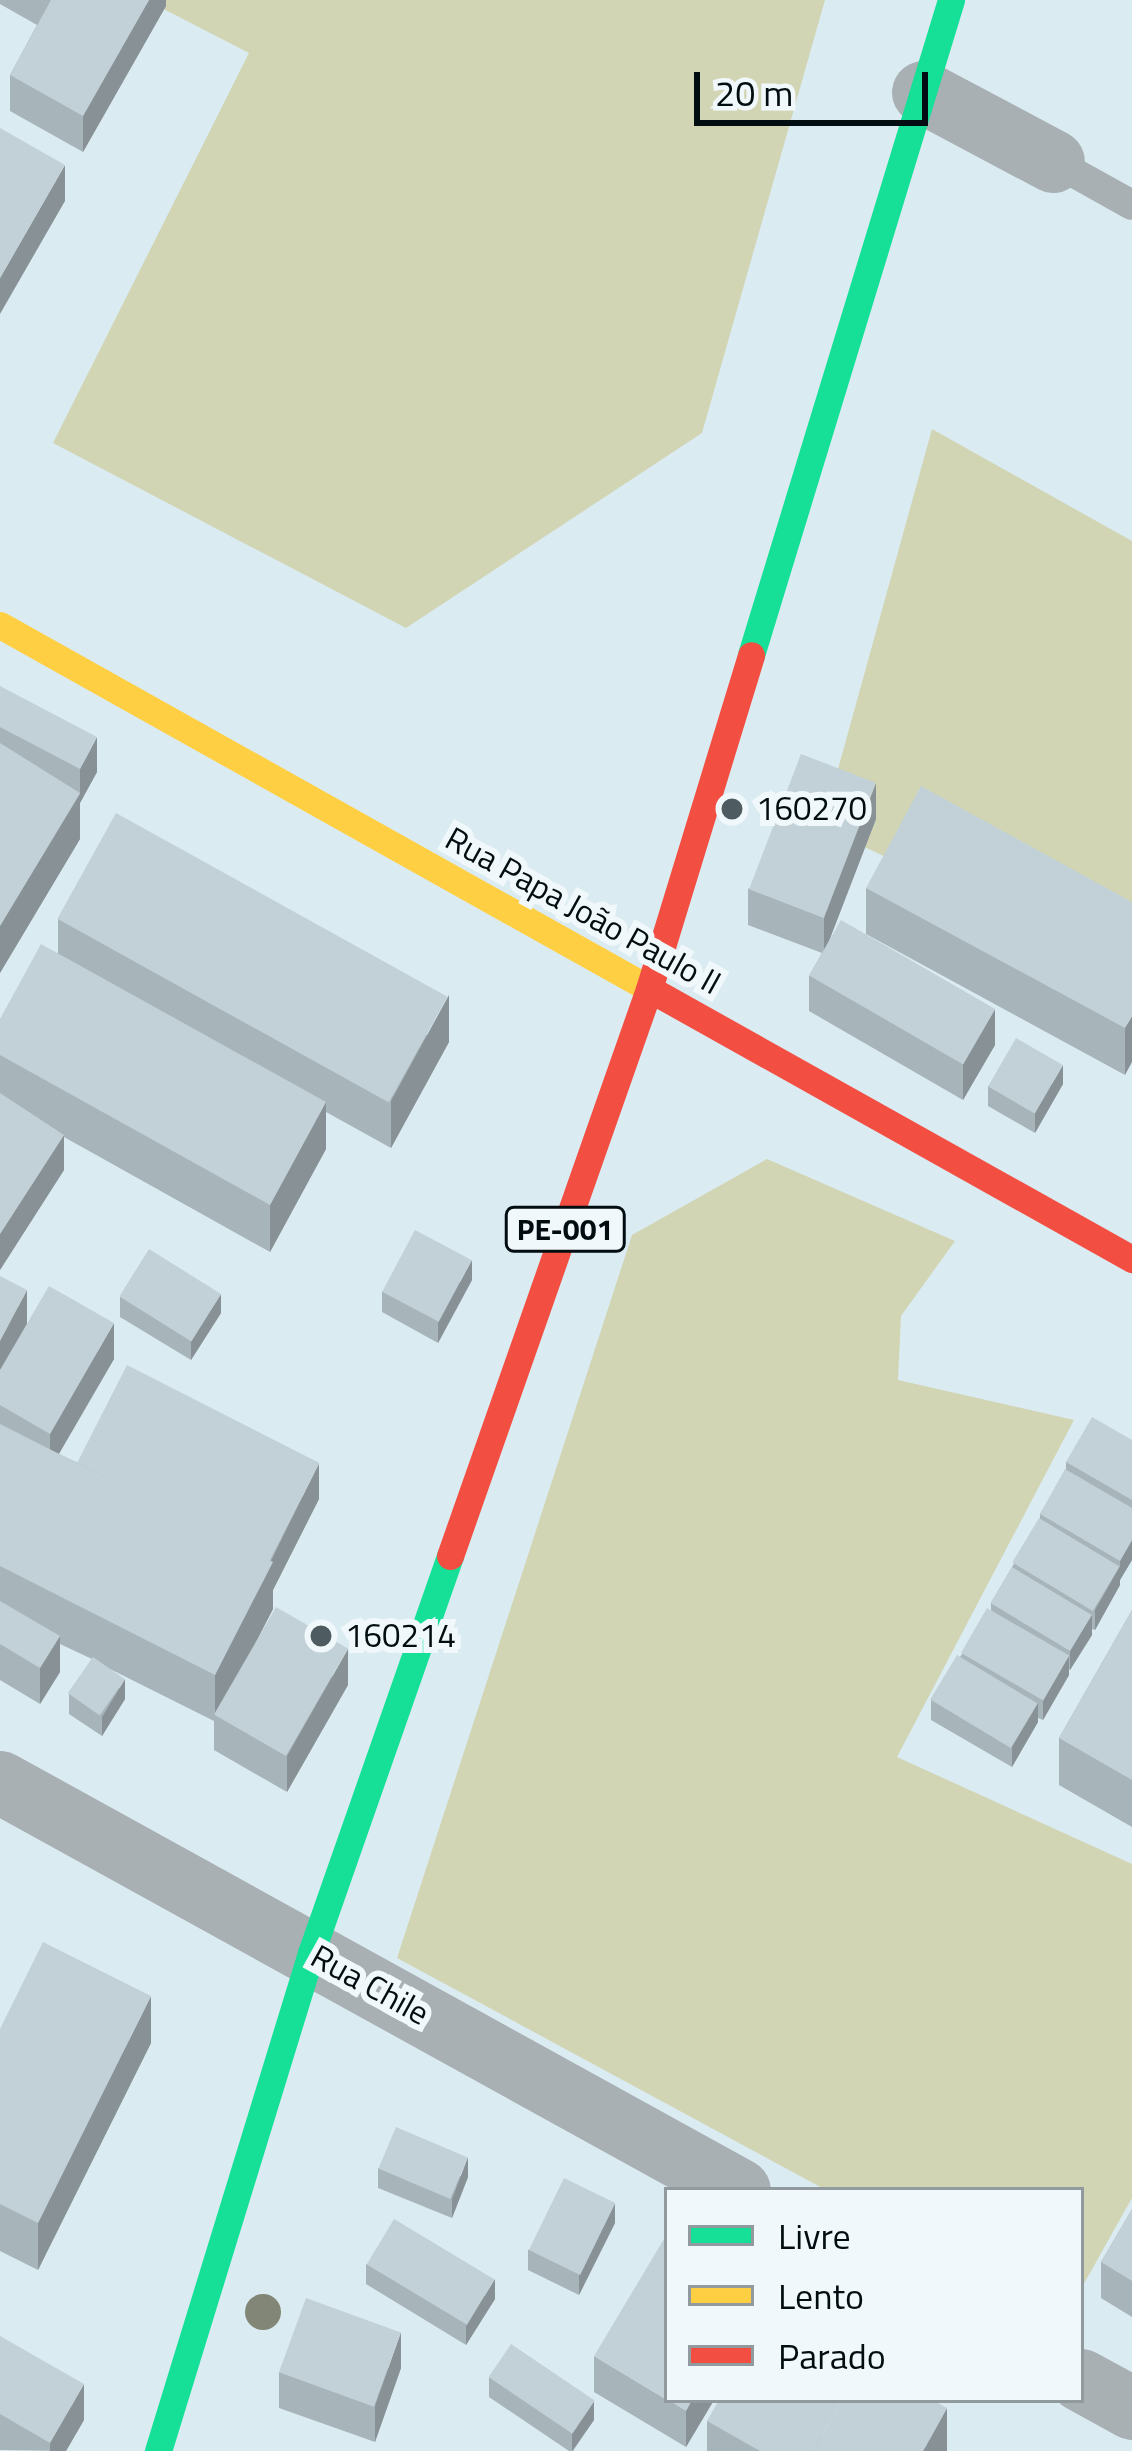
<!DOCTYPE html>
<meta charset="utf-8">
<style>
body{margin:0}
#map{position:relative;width:1132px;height:2451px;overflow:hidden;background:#dbebf2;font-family:"Titillium Web",sans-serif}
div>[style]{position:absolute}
.green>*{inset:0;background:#d1d5b4}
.lane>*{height:30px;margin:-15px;padding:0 15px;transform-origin:15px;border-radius:15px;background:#a8b0b3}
.street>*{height:63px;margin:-31.5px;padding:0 31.5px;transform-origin:31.5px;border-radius:31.5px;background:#a8b0b3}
.fast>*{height:27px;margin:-13.5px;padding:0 13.5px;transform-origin:13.5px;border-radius:13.5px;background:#16e098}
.slow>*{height:27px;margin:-13.5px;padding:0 13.5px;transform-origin:13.5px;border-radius:13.5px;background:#ffcf43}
.jam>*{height:27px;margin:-13.5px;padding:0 13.5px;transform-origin:13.5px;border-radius:13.5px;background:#f24e42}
.trees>*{width:36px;height:36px;margin:-18px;border-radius:50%;background:#818676}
.wall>*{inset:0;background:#a7b4b9}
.shaded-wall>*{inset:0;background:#889296}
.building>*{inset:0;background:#c2d1d7;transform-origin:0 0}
.dots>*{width:33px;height:33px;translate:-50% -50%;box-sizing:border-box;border:6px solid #f1f8fb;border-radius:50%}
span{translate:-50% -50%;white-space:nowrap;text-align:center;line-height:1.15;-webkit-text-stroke:12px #f1f8fb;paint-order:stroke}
.shield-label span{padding:3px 9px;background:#f1f8fb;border:3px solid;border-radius:9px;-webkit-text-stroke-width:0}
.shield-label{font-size:30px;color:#020d12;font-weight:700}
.poi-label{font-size:33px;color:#020d12}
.left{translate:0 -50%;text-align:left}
.street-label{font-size:33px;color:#020d12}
.legend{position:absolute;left:664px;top:2187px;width:420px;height:216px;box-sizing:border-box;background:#f1f8fb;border:3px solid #919a9e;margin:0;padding:15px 21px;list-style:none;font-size:36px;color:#020d12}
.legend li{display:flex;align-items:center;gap:24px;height:60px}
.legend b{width:60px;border:3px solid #919a9e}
.scale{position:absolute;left:694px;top:72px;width:234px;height:54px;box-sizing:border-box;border:6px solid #020d12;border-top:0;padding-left:15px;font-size:36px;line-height:42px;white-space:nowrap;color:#020d12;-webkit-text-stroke:9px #f1f8fb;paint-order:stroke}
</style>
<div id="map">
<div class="green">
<div style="clip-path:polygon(146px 0,825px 0,702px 433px,406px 628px,53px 443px,249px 53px)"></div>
<div style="clip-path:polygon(932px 429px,1132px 541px,1132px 973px,822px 827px)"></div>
<div style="clip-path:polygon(767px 1159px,955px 1241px,901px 1316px,898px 1380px,1074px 1420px,897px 1757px,1132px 1864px,1132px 2198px,1081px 2289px,1081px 2190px,826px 2190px,397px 1958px,632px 1235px)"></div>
</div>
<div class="lane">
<div style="left:1053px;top:161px;width:90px;rotate:29.1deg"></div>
</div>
<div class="street">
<div style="left:923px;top:92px;width:147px;rotate:28deg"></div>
<div style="left:0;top:1782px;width:844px;rotate:28.9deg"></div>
<div style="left:1081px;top:2380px;width:58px;rotate:28.8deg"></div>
</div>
<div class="fast">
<div style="left:751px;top:655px;width:685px;rotate:-73.02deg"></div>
<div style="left:158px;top:2451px;width:521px;rotate:-72.92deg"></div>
<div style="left:311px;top:1953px;width:421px;rotate:-70.7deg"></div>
</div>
<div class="slow">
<div style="left:0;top:625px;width:751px;rotate:29.26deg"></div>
</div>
<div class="jam">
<div style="left:655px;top:992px;width:547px;rotate:29.24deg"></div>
<div style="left:450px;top:1556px;width:601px;rotate:-70.66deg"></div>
<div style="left:649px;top:989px;width:349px;rotate:-73deg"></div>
</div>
<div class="trees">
<div style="left:263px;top:2312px"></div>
</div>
<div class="wall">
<div style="clip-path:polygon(0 0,166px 0,166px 6px,83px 152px,10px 111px,10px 75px,37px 25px,0 4px)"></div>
<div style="clip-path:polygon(0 686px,97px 772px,80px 803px,80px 839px,0 973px)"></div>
<div style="clip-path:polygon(876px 819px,829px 941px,995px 1045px,963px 1100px,809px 1011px,809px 976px,822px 953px,748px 925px,748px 889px)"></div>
<div style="clip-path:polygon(866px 888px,1132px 902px,1125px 1075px,866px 934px)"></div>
<div style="clip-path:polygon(58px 919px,449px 1042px,391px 1148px,326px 1112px,326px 1149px,270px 1252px,64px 1137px,64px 1170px,0 1270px,0 1019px,58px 953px)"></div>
<div style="clip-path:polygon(1063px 1084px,1035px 1133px,988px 1106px,988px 1086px)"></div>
<div style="clip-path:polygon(0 1276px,27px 1324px,114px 1359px,59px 1454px,78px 1463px,319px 1499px,273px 1590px,273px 1609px,259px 1635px,348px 1685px,287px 1792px,214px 1750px,214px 1721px,110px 1669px,125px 1699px,102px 1736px,69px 1714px,69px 1694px,92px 1659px,60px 1644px,60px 1672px,40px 1704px,0 1680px)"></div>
<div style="clip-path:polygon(472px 1280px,438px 1343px,382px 1312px,382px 1292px)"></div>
<div style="clip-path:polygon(120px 1297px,221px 1313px,191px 1360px,120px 1317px)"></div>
<div style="clip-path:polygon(1132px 1440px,1132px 1560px,1120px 1580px,1120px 1585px,1095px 1630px,1092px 1629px,1092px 1635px,1070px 1670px,1069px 1669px,1069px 1675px,1043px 1720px,1038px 1718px,1038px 1722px,1012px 1767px,931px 1720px,931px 1700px,991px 1611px,991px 1603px,1040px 1519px,1040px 1514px,1066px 1470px,1066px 1462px)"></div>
<div style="clip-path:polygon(1132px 1610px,1132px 1827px,1059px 1785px,1059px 1738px)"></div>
<div style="clip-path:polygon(0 2029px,151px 2043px,38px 2270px,0 2251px)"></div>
<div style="clip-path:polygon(378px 2168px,468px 2177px,452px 2218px,378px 2188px)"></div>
<div style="clip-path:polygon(1132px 2209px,1132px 2317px,1101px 2298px,1101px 2262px)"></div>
<div style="clip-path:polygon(615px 2223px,579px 2295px,528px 2270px,528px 2250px)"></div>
<div style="clip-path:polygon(366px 2264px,495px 2299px,466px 2345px,366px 2284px)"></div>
<div style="clip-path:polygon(0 2336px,84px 2420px,66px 2451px,0 2450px)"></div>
<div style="clip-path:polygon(594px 2356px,667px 2400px,714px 2400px,686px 2447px,594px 2392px)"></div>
<div style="clip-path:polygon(401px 2368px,375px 2442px,279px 2408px,279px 2372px)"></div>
<div style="clip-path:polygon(489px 2377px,594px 2420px,573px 2451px,569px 2451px,489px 2397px)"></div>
<div style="clip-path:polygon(707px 2421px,947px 2451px,707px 2451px)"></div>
</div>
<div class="shaded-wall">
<div style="clip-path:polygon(149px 0,166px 0,166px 6px,83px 152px,83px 116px)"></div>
<div style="clip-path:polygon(65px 165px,65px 201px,0 314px,0 278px)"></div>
<div style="clip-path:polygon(97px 737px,97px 772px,80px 803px,80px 839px,0 973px,0 926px,80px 794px,80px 769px)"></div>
<div style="clip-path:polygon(876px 783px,876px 819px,824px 954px,824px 918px)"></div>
<div style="clip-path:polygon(449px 995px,449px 1042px,391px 1148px,391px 1101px)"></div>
<div style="clip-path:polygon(995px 1009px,995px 1045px,963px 1100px,963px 1064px)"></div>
<div style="clip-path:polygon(1132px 1016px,1132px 1062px,1125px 1075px,1125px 1028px)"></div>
<div style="clip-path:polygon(1063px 1065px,1063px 1084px,1035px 1133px,1035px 1113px)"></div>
<div style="clip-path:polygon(326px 1102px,326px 1149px,270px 1252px,270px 1205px)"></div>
<div style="clip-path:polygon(64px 1135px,64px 1170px,0 1270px,0 1234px)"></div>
<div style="clip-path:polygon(472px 1260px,472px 1280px,438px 1343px,438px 1323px)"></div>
<div style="clip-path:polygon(27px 1290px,27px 1326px,0 1376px,0 1341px)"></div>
<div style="clip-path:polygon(221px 1294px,221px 1313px,191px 1360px,191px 1341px)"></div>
<div style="clip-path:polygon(114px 1323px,114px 1359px,50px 1469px,50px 1434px)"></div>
<div style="clip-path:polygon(319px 1463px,319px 1499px,273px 1590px,273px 1609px,218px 1716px,215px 1715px,215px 1675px)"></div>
<div style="clip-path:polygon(1132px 1540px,1132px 1560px,1120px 1580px,1120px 1585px,1095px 1630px,1095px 1610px,1120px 1566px,1120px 1561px)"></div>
<div style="clip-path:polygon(1092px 1615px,1092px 1635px,1070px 1670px,1070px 1650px)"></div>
<div style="clip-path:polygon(60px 1636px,60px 1672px,40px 1704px,40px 1668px)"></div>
<div style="clip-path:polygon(348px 1649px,348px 1685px,287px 1792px,287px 1756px)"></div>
<div style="clip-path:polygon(1069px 1655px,1069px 1675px,1043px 1720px,1043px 1700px)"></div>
<div style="clip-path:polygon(125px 1679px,125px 1699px,102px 1736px,102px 1717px)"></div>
<div style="clip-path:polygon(1038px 1703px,1038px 1722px,1012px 1767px,1012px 1747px)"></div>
<div style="clip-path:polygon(151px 1996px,151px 2043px,38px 2270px,38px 2223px)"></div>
<div style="clip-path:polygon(468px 2157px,468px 2177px,452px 2218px,452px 2199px)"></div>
<div style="clip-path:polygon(615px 2203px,615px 2223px,579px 2295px,579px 2275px)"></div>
<div style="clip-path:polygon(495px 2279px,495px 2299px,466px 2345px,466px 2326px)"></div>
<div style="clip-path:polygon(401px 2332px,401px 2368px,375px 2442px,375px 2406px)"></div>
<div style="clip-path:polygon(84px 2384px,84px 2420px,66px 2451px,50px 2451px,50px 2443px)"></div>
<div style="clip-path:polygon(692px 2400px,714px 2400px,686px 2447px,686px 2411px)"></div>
<div style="clip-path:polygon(594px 2401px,594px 2420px,572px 2451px,572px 2433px)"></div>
<div style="clip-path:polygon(947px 2408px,947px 2451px,923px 2451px)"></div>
</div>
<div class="building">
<div style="clip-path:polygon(51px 0,149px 0,83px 116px,10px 75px)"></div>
<div style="clip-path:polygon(0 128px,65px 165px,0 278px)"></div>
<div style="clip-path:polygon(0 686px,97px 737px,80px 769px,0 727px)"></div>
<div style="clip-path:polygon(0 743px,80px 793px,0 926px)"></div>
<div style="left:801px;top:754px;width:80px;height:145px;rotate:21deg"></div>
<div style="clip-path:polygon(921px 786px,1132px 902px,1132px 1016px,1125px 1028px,866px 888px)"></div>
<div style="left:116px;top:813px;width:379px;height:121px;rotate:29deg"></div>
<div style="left:841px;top:920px;width:178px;height:64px;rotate:30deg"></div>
<div style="clip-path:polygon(41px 944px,326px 1102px,270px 1205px,0 1055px,0 1019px)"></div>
<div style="left:1016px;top:1038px;width:54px;height:56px;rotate:30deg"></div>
<div style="clip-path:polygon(0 1093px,64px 1135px,0 1234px)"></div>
<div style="left:415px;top:1230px;width:64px;height:70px;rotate:28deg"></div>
<div style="left:149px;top:1249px;width:85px;height:56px;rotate:32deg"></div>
<div style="clip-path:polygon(0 1276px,27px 1290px,0 1341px)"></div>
<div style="clip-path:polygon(49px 1286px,114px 1323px,50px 1434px,0 1405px,0 1370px)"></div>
<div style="left:127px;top:1365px;width:216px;height:110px;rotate:27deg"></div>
<div style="clip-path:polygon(1092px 1417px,1132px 1440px,1132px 1500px,1066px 1462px)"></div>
<div style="clip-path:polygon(0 1424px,273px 1562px,215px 1675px,0 1566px)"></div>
<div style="clip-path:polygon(1065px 1469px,1132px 1508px,1132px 1540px,1120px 1561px,1040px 1514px)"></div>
<div style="left:1039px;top:1518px;width:94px;height:52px;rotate:31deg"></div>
<div style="left:1012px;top:1567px;width:93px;height:42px;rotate:31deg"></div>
<div style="clip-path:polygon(0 1601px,60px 1636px,40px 1668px,0 1644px)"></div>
<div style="left:276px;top:1607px;width:83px;height:124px;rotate:30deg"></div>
<div style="left:987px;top:1608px;width:95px;height:52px;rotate:30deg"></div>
<div style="clip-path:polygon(1132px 1610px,1132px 1780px,1059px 1738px)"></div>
<div style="left:957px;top:1655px;width:94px;height:52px;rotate:31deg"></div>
<div style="left:93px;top:1657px;width:39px;height:44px;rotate:35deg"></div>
<div style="clip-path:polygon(43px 1942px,151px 1996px,38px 2223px,0 2204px,0 2029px)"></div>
<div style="left:396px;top:2127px;width:78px;height:45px;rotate:23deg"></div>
<div style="left:564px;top:2178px;width:57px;height:80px;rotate:26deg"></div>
<div style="clip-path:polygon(1132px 2209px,1132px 2281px,1101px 2262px)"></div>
<div style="left:394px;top:2219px;width:117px;height:53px;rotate:31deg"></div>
<div style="clip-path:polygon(667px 2234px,667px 2400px,594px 2356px)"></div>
<div style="left:306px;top:2298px;width:101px;height:79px;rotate:20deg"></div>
<div style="clip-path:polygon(0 2336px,84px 2384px,50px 2443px,0 2414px)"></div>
<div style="left:511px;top:2344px;width:101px;height:40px;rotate:34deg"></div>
<div style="clip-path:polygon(668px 2400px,692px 2400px,686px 2411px)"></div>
<div style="clip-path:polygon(719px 2400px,842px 2400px,813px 2451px,760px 2451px,707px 2421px)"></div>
<div style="clip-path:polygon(842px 2400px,933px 2400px,947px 2408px,923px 2451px,813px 2451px)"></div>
</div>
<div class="dots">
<div style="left:732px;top:809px;background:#4e5b60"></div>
<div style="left:321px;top:1636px;background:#4e5b60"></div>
</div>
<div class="shield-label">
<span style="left:565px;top:1229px">PE-001</span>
</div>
<div class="poi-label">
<span class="left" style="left:756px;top:809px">160270</span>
<span class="left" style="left:345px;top:1636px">160214</span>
</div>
<div class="street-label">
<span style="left:583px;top:911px;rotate:29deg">Rua Papa João Paulo II</span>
<span style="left:370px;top:1985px;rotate:29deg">Rua Chile</span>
</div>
<ul class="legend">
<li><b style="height:15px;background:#16e098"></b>Livre</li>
<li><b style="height:15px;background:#ffcf43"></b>Lento</li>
<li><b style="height:15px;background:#f24e42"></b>Parado</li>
</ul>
<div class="scale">20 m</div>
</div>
